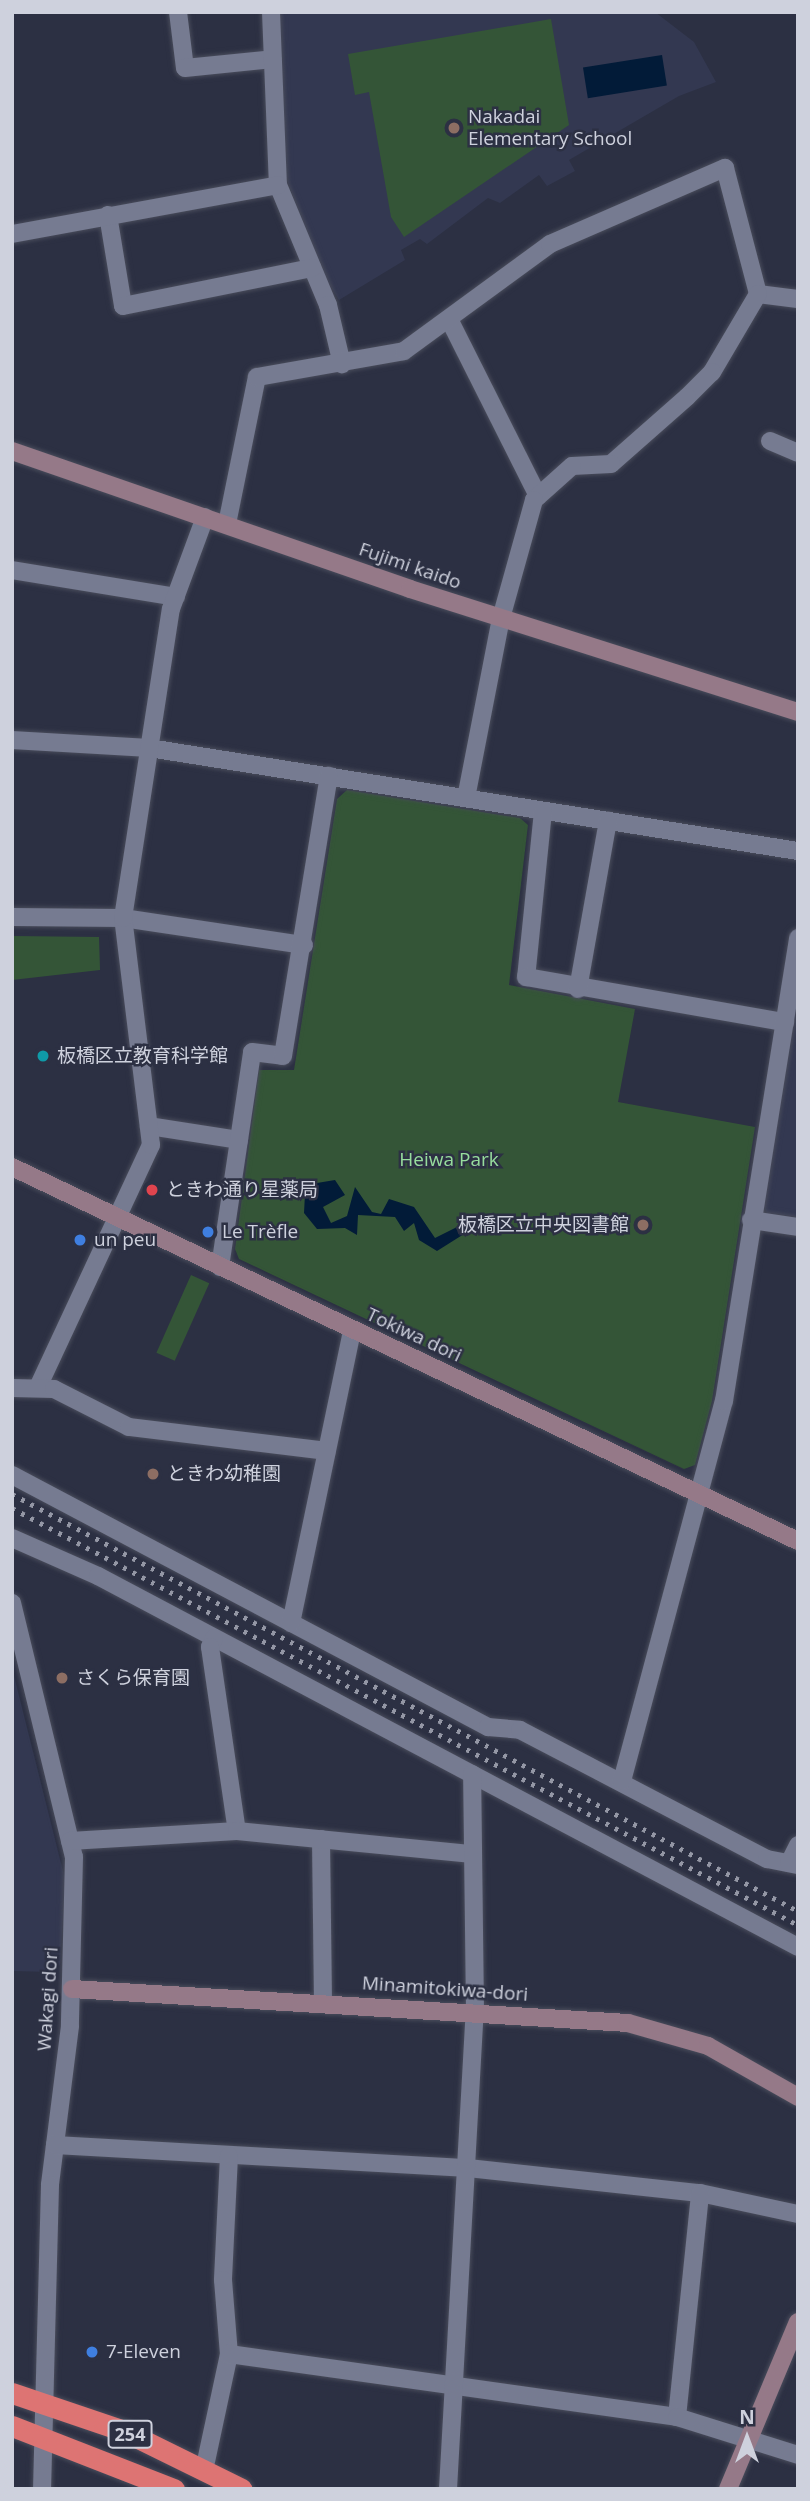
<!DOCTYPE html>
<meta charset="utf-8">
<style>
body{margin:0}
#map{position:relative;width:810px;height:2501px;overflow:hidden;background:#2c3043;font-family:"Open Sans","Noto Sans JP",sans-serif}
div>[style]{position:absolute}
.built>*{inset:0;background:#333851}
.green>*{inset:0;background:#345537;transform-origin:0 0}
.water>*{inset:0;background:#021b38;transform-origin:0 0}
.roads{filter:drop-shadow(0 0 2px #494c5b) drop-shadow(0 0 2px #494c5b)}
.street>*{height:18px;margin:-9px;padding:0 9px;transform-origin:9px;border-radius:9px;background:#767b91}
.secondary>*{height:18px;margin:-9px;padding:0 9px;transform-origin:9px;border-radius:9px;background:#957988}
.highway>*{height:21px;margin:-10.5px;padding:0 10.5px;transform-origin:10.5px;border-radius:10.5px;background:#dd7473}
.rail>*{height:5px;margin-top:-2.5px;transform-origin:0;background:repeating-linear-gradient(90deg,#9497a5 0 3.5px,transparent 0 10.5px)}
.dots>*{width:19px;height:19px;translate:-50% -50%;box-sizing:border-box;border:4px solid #2c3043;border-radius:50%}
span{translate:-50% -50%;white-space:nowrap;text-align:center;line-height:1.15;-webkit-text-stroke:5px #2c3043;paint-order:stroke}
.shield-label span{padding:2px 5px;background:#2c3043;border:2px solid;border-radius:5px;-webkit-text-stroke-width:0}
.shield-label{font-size:18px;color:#ced1dd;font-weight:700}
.poi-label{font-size:19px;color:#ced1dd}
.left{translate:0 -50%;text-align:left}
.right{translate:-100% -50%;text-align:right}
.street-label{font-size:19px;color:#ced1dd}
.park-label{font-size:19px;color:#97dd9d}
.frame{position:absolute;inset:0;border:14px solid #ced1dd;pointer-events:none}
.north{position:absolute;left:712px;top:2403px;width:70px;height:70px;-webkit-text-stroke:5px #2c3043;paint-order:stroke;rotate:0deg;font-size:19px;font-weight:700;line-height:28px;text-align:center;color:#ced1dd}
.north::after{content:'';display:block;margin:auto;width:24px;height:32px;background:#ced1dd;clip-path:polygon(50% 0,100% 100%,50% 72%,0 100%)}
</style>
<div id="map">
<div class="built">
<div style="clip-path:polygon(279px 12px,655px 12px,694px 42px,716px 82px,679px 96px,569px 160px,575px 171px,547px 186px,539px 175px,500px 203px,488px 198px,427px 244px,420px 239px,401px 250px,405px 260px,339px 300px,319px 268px,286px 177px)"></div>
<div style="clip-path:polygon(798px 983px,798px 1217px,767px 1213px,762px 1204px)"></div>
<div style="clip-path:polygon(12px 1668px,65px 1879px,60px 1965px,51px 1972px,12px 1971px)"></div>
</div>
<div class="green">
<div style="clip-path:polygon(551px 19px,569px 125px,404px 237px,391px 217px,369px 92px,355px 95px,348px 54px)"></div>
<div style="clip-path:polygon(347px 790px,520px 818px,528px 825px,509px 985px,635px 1009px,618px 1102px,755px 1127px,712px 1401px,695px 1465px,684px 1469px,239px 1259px,235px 1249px,259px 1070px,294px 1070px,337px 799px)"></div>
<div style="clip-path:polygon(12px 936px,99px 937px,100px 970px,12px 980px)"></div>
<div style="left:191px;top:1275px;width:20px;height:85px;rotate:24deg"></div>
</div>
<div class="water">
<div style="left:662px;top:55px;width:31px;height:80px;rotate:81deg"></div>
<div style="clip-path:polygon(335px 1180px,345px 1195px,323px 1207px,331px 1223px,347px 1216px,355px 1187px,372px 1212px,381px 1214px,389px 1199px,414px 1207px,435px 1238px,459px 1226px,464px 1234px,437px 1251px,419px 1240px,414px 1223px,404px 1231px,395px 1217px,358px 1215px,357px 1235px,345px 1228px,317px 1229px,304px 1213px,305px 1194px,311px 1184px)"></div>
</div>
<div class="roads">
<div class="street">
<div style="left:178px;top:12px;width:56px;rotate:82.9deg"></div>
<div style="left:185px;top:68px;width:88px;rotate:-5.8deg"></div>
<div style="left:271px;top:12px;width:173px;rotate:87.7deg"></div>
<div style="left:278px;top:185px;width:130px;rotate:67.4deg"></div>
<div style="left:328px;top:305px;width:61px;rotate:76.7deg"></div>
<div style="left:108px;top:215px;width:92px;rotate:80.6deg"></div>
<div style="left:123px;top:306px;width:193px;rotate:-11.4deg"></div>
<div style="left:12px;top:234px;width:270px;rotate:-10.4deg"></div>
<div style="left:758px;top:294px;width:40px;rotate:7.1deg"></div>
<div style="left:449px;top:319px;width:198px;rotate:63.3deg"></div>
<div style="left:770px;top:441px;width:30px;rotate:23deg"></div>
<div style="left:227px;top:524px;width:150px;rotate:-78.5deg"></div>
<div style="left:257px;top:377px;width:149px;rotate:-10deg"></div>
<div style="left:404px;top:351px;width:181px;rotate:-36.2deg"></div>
<div style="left:550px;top:244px;width:191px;rotate:-23.5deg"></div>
<div style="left:725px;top:168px;width:130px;rotate:75.3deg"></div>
<div style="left:758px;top:294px;width:91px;rotate:120.5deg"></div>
<div style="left:712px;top:372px;width:35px;rotate:135deg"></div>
<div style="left:687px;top:397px;width:101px;rotate:138.6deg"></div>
<div style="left:611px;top:464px;width:39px;rotate:177deg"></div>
<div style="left:572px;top:466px;width:51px;rotate:138.2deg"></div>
<div style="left:534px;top:500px;width:123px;rotate:105.6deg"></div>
<div style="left:501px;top:618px;width:183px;rotate:101deg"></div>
<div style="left:12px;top:570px;width:166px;rotate:9.3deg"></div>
<div style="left:12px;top:740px;width:137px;rotate:3.3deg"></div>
<div style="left:149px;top:748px;width:657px;rotate:9.02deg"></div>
<div style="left:543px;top:811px;width:167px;rotate:95.8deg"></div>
<div style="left:526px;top:977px;width:263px;rotate:9.9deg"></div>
<div style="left:12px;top:917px;width:111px;rotate:0.5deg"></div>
<div style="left:123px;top:918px;width:183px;rotate:8.5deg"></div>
<div style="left:578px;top:989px;width:171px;rotate:-79.9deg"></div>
<div style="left:149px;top:1126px;width:91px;rotate:8.8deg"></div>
<div style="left:751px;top:1220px;width:48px;rotate:8.5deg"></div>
<div style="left:220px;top:1267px;width:217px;rotate:-81.5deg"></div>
<div style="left:252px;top:1052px;width:31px;rotate:7deg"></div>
<div style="left:283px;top:1056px;width:284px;rotate:-80.7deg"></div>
<div style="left:39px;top:1385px;width:265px;rotate:-65deg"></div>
<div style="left:151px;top:1145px;width:229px;rotate:-97deg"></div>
<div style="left:123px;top:918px;width:313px;rotate:-81.2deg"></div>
<div style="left:171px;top:609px;width:98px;rotate:-69.7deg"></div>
<div style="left:12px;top:1388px;width:42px;rotate:1.4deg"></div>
<div style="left:54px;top:1389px;width:84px;rotate:26.9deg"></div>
<div style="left:129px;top:1427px;width:199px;rotate:6.9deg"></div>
<div style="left:12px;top:1475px;width:539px;rotate:27.9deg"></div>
<div style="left:488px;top:1727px;width:32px;rotate:5deg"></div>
<div style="left:520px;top:1730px;width:279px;rotate:27.6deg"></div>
<div style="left:767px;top:1859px;width:32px;rotate:11deg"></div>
<div style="left:12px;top:1538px;width:94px;rotate:23.8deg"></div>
<div style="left:98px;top:1576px;width:792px;rotate:27.92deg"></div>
<div style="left:12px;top:1603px;width:261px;rotate:76.3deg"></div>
<div style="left:74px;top:1857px;width:169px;rotate:91.4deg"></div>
<div style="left:70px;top:2026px;width:160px;rotate:97.2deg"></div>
<div style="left:50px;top:2185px;width:304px;rotate:91.5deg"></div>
<div style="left:291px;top:1623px;width:299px;rotate:-78.2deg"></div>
<div style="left:214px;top:1638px;width:10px;rotate:114deg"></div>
<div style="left:210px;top:1647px;width:186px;rotate:81.7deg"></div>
<div style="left:622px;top:1781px;width:393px;rotate:-75deg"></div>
<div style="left:724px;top:1401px;width:469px;rotate:-80.9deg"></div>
<div style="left:321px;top:1839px;width:164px;rotate:89.3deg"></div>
<div style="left:70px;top:1841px;width:167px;rotate:-3.4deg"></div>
<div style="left:237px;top:1831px;width:234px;rotate:5.6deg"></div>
<div style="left:789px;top:1863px;width:20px;rotate:-63deg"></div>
<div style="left:55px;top:2145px;width:414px;rotate:3.2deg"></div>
<div style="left:468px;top:2168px;width:233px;rotate:6.2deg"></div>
<div style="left:700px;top:2193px;width:100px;rotate:12.1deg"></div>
<div style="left:229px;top:2156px;width:124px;rotate:92.8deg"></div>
<div style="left:223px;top:2280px;width:74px;rotate:85.4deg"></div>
<div style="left:677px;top:2417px;width:225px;rotate:-84.1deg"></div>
<div style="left:205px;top:2466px;width:115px;rotate:-77.9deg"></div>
<div style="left:229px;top:2354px;width:452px;rotate:8deg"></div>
<div style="left:677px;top:2417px;width:127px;rotate:17.4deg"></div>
<div style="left:448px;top:2489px;width:479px;rotate:-86.8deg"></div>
<div style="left:475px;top:2011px;width:237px;rotate:-90.7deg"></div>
</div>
<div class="secondary">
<div style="left:12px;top:451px;width:421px;rotate:19.1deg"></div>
<div style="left:410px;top:589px;width:407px;rotate:17.6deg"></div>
<div style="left:12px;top:1167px;width:870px;rotate:25.45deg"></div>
<div style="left:72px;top:1989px;width:557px;rotate:3.5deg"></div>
<div style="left:628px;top:2023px;width:83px;rotate:16deg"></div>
<div style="left:708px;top:2046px;width:103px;rotate:29.5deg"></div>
<div style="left:728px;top:2489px;width:181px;rotate:-67.3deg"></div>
</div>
<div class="highway">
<div style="left:12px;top:2393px;width:118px;rotate:18.7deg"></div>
<div style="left:124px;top:2431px;width:131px;rotate:26.2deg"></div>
<div style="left:12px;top:2426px;width:174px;rotate:21.3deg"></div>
</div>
</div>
<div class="rail">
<div style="left:12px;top:1494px;width:890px;rotate:27.95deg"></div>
<div style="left:12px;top:1508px;width:890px;rotate:27.95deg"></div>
</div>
<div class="dots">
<div style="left:454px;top:128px;background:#8d6e63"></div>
<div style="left:43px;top:1056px;background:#0f9aa8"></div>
<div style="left:152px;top:1190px;background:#e0444e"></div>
<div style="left:643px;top:1225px;background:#8d6e63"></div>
<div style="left:208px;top:1232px;background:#3f7fe0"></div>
<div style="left:80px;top:1240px;background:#3f7fe0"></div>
<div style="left:153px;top:1474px;background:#8d6e63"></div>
<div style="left:62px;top:1678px;background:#8d6e63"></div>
<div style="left:92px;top:2352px;background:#3f7fe0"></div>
</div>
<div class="shield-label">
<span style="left:130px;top:2434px">254</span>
</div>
<div class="poi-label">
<span class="left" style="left:468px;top:128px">Nakadai<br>Elementary School</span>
<span class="left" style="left:57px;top:1056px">板橋区立教育科学館</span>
<span class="left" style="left:166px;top:1190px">ときわ通り星薬局</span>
<span class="right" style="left:629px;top:1225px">板橋区立中央図書館</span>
<span class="left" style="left:222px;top:1232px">Le Trèfle</span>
<span class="left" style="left:94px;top:1240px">un peu</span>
<span class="left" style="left:167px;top:1474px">ときわ幼稚園</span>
<span class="left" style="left:76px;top:1678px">さくら保育園</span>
<span class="left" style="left:106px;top:2352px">7-Eleven</span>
</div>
<div class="street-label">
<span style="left:410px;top:566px;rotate:19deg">Fujimi kaido</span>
<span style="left:414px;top:1335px;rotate:25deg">Tokiwa dori</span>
<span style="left:445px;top:1989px;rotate:4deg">Minamitokiwa-dori</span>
<span style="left:48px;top:1999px;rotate:-86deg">Wakagi dori</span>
</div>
<div class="park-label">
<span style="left:449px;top:1160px">Heiwa Park</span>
</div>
<div class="frame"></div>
<div class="north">N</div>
</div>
